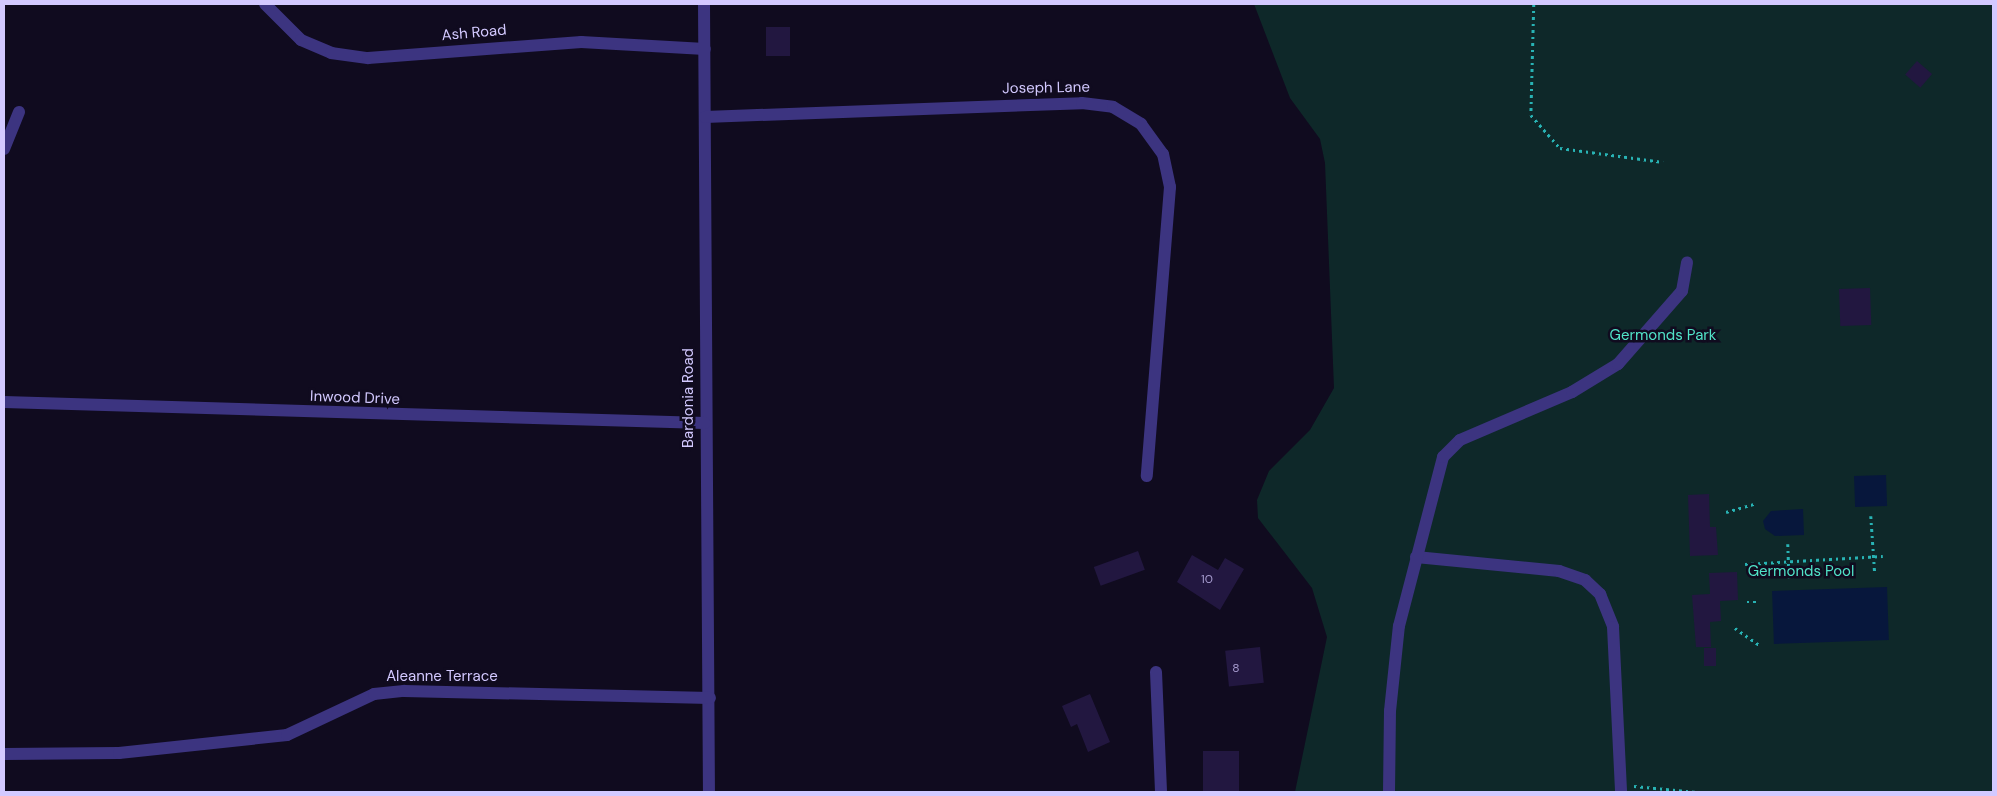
<!DOCTYPE html>
<style>
body{margin:0}
#map{position:relative;width:1997px;height:796px;overflow:hidden;background:#100b1f;font-family:"DM Sans",sans-serif}
div>[style]{position:absolute}
.green>*{inset:0;background:#0e2829}
.water>*{inset:0;background:#07173c;transform-origin:0 0}
.building>*{inset:0;background:#221740;transform-origin:0 0}
.path>*{height:2.5px;margin-top:-1.25px;transform-origin:0;background:repeating-linear-gradient(90deg,#28b3b4 0 2.5px,transparent 0 6.5px)}
.minor>*{height:12px;margin:-6px;padding:0 6px;transform-origin:6px;border-radius:6px;background:#3c3480}
span{translate:-50% -50%;white-space:nowrap;text-align:center;line-height:1.15;-webkit-text-stroke:5px #100b1f;paint-order:stroke}
.number-label{font-size:12px;color:#a79ccf}
.number-label span{-webkit-text-stroke-width:0}
.street-label{font-size:15px;color:#d3c9ff}
.park-label{font-size:15px;color:#51e3c8}
.frame{position:absolute;inset:0;border:5px solid #d3c9ff;pointer-events:none}
</style>
<div id="map">
<div class="green">
<div style="clip-path:polygon(1254px 4px,1993px 4px,1993px 792px,1295px 792px,1327px 637px,1312px 588px,1258px 518px,1257px 500px,1269px 471px,1310px 430px,1334px 388px,1325px 163px,1320px 139px,1290px 98px)"></div>
</div>
<div class="water">
<div style="left:1886px;top:475px;width:31px;height:32px;rotate:88deg"></div>
<div style="clip-path:polygon(1803px 509px,1804px 535px,1775px 536px,1765px 529px,1763px 521px,1771px 511px)"></div>
<div style="left:1887px;top:587px;width:53px;height:115px;rotate:88deg"></div>
</div>
<div class="building">
<div style="left:766px;top:27px;width:24px;height:29px"></div>
<div style="left:1917px;top:61px;width:20px;height:18px;rotate:41deg"></div>
<div style="left:1870px;top:288px;width:37px;height:31px;rotate:88deg"></div>
<div style="clip-path:polygon(1709px 494px,1710px 527px,1716px 527px,1718px 555px,1690px 556px,1688px 495px)"></div>
<div style="left:1138px;top:551px;width:20px;height:47px;rotate:70deg"></div>
<div style="clip-path:polygon(1192px 555px,1218px 570px,1225px 558px,1244px 569px,1220px 610px,1177px 582px)"></div>
<div style="clip-path:polygon(1737px 572px,1738px 600px,1720px 601px,1721px 621px,1710px 622px,1711px 647px,1696px 647px,1692px 595px,1710px 594px,1709px 573px)"></div>
<div style="left:1260px;top:647px;width:36px;height:35px;rotate:84deg"></div>
<div style="left:1704px;top:648px;width:12px;height:18px"></div>
<div style="clip-path:polygon(1090px 694px,1110px 742px,1088px 752px,1077px 724px,1071px 727px,1062px 706px)"></div>
<div style="left:1239px;top:751px;width:41px;height:36px;rotate:90deg"></div>
</div>
<div class="path">
<div style="left:1534px;top:4px;width:111px;rotate:91.5deg"></div>
<div style="left:1531px;top:115px;width:44px;rotate:48.7deg"></div>
<div style="left:1560px;top:148px;width:104px;rotate:7.7deg"></div>
<div style="left:1726px;top:512px;width:32px;rotate:-16deg"></div>
<div style="left:1871px;top:516px;width:58px;rotate:86.1deg"></div>
<div style="left:1788px;top:544px;width:34px;rotate:88deg"></div>
<div style="left:1745px;top:564px;width:138px;rotate:-3.3deg"></div>
<div style="left:1747px;top:602px;width:12px"></div>
<div style="left:1735px;top:628px;width:32px;rotate:35deg"></div>
<div style="left:1634px;top:786px;width:63px;rotate:5.4deg"></div>
</div>
<div class="minor">
<div style="left:265px;top:4px;width:51px;rotate:45deg"></div>
<div style="left:301px;top:40px;width:33px;rotate:23deg"></div>
<div style="left:331px;top:53px;width:37px;rotate:8deg"></div>
<div style="left:368px;top:58px;width:214px;rotate:-4.3deg"></div>
<div style="left:581px;top:42px;width:124px;rotate:3.2deg"></div>
<div style="left:704px;top:4px;width:788px;rotate:89.64deg"></div>
<div style="left:705px;top:117px;width:377px;rotate:-2.1deg"></div>
<div style="left:1082px;top:103px;width:31px;rotate:7deg"></div>
<div style="left:1113px;top:107px;width:33px;rotate:31deg"></div>
<div style="left:1141px;top:124px;width:37px;rotate:54deg"></div>
<div style="left:1163px;top:154px;width:34px;rotate:78deg"></div>
<div style="left:1170px;top:187px;width:290px;rotate:94.6deg"></div>
<div style="left:4px;top:149px;width:40px;rotate:-68deg"></div>
<div style="left:4px;top:402px;width:701px;rotate:1.72deg"></div>
<div style="left:1416px;top:557px;width:144px;rotate:5.6deg"></div>
<div style="left:1559px;top:571px;width:28px;rotate:19deg"></div>
<div style="left:1585px;top:580px;width:21px;rotate:43deg"></div>
<div style="left:1600px;top:594px;width:35px;rotate:68deg"></div>
<div style="left:1613px;top:627px;width:165px;rotate:87.2deg"></div>
<div style="left:1156px;top:672px;width:120px;rotate:87.6deg"></div>
<div style="left:4px;top:754px;width:115px;rotate:-0.5deg"></div>
<div style="left:119px;top:753px;width:169px;rotate:-6.1deg"></div>
<div style="left:287px;top:735px;width:96px;rotate:-25.2deg"></div>
<div style="left:374px;top:694px;width:30px;rotate:-6deg"></div>
<div style="left:404px;top:691px;width:306px;rotate:1.3deg"></div>
<div style="left:1389px;top:792px;width:81px;rotate:-89.3deg"></div>
<div style="left:1390px;top:711px;width:85px;rotate:-84deg"></div>
<div style="left:1399px;top:626px;width:175px;rotate:-75.4deg"></div>
<div style="left:1443px;top:457px;width:24px;rotate:-45deg"></div>
<div style="left:1460px;top:440px;width:122px;rotate:-23.2deg"></div>
<div style="left:1572px;top:392px;width:54px;rotate:-31.3deg"></div>
<div style="left:1618px;top:364px;width:97px;rotate:-48.8deg"></div>
<div style="left:1682px;top:291px;width:29px;rotate:-80deg"></div>
</div>
<div class="number-label">
<span style="left:1207px;top:580px">10</span>
<span style="left:1236px;top:669px">8</span>
</div>
<div class="street-label">
<span style="left:474px;top:33px;rotate:-5deg">Ash Road</span>
<span style="left:1046px;top:88px;rotate:-1deg">Joseph Lane</span>
<span style="left:355px;top:398px;rotate:2deg">Inwood Drive</span>
<span style="left:689px;top:398px;rotate:-90deg">Bardonia Road</span>
<span style="left:442px;top:677px">Aleanne Terrace</span>
</div>
<div class="park-label">
<span style="left:1663px;top:336px">Germonds Park</span>
<span style="left:1801px;top:572px">Germonds Pool</span>
</div>
<div class="frame"></div>
</div>
